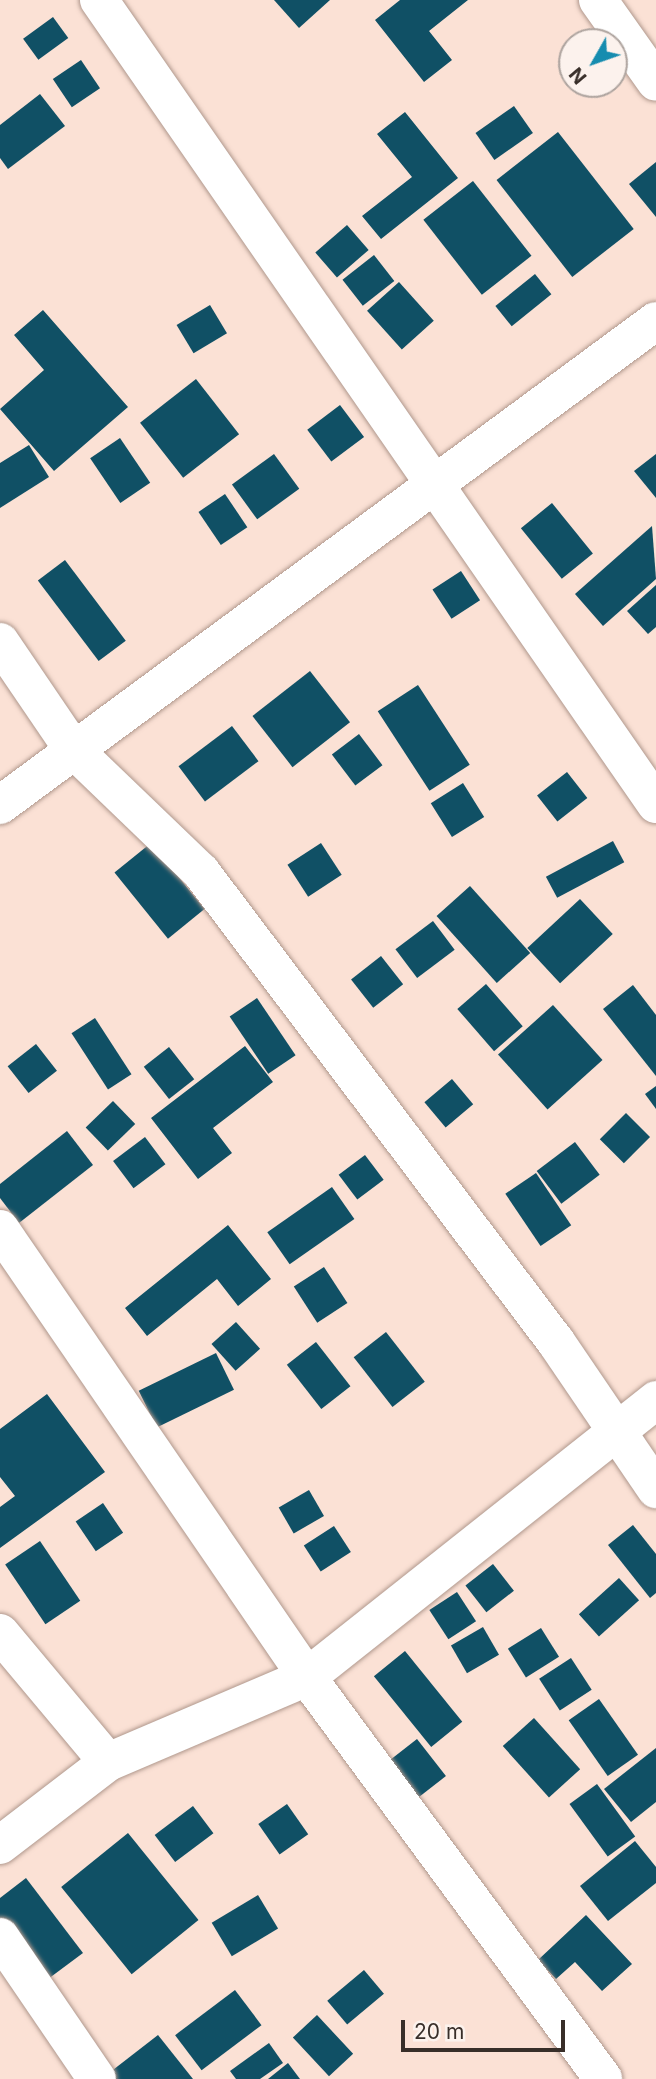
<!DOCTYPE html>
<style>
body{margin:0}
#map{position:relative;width:656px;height:2079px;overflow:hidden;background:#fbe1d5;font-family:Inter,sans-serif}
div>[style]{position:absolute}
.building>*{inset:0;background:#105065;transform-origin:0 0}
.roads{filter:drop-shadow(0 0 2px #b0988d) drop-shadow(0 0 2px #b0988d)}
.minor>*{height:38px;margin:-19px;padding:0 19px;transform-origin:19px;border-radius:19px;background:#fff}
span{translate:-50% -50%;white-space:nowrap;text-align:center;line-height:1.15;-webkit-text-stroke:7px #fcf2ed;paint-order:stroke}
.north{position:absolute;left:558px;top:28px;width:70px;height:70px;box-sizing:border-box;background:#fcf2ed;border:2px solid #aea49f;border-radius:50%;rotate:230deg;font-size:19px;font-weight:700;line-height:28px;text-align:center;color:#382e29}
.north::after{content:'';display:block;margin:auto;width:24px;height:32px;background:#168caf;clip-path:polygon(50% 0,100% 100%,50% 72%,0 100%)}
.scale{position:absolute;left:401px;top:2020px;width:164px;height:32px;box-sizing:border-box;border:4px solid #382e29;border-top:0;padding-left:9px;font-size:21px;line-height:24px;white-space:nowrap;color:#382e29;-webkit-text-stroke:5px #fcf2ed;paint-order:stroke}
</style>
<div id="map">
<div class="building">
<div style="clip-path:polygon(274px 0,330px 0,299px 28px)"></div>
<div style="clip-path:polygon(400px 0,468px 0,429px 31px,452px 60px,424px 82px,375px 20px)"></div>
<div style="left:53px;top:17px;width:26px;height:37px;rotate:54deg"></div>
<div style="left:81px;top:60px;width:34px;height:34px;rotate:56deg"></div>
<div style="clip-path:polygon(40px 94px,65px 126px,8px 169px,0 158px,0 125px)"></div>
<div style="left:514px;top:106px;width:33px;height:47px;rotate:55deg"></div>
<div style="clip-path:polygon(405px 112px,458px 178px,381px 239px,362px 216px,412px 177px,377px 134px)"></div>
<div style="left:558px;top:132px;width:123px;height:78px;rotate:52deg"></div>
<div style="clip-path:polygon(656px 162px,656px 217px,629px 184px)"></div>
<div style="left:473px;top:181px;width:95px;height:63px;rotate:52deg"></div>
<div style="left:347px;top:225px;width:33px;height:42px;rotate:49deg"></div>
<div style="left:374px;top:255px;width:33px;height:40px;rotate:52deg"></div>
<div style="left:535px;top:274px;width:26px;height:51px;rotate:51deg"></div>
<div style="left:399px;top:282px;width:52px;height:43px;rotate:48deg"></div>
<div style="left:210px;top:305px;width:33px;height:39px;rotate:59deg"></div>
<div style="clip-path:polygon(43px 310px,128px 407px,54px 471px,0 409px,44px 370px,14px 335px)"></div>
<div style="left:196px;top:379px;width:70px;height:71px;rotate:52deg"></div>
<div style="left:340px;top:405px;width:40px;height:41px;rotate:53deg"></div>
<div style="left:120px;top:438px;width:54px;height:36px;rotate:56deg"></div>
<div style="clip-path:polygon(29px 445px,49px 477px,0 508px,0 463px)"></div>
<div style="left:274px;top:454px;width:43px;height:52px;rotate:54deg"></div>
<div style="clip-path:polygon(656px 454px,656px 498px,634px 471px)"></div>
<div style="left:225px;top:494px;width:40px;height:32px;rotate:56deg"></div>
<div style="left:552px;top:503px;width:65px;height:40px;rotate:51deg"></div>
<div style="clip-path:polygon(652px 526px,656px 579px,603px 626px,575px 594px)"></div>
<div style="left:65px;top:560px;width:101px;height:34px;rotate:53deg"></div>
<div style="left:461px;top:571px;width:35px;height:34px;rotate:57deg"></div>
<div style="clip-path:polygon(656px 585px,656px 627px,648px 634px,627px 611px)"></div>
<div style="left:310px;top:671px;width:65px;height:73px;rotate:52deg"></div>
<div style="left:418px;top:685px;width:95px;height:48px;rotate:57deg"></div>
<div style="left:232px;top:726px;width:44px;height:67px;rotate:53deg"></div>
<div style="left:359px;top:734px;width:39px;height:34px;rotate:53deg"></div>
<div style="left:567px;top:772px;width:33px;height:38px;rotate:52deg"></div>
<div style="left:463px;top:783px;width:40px;height:38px;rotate:58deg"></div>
<div style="left:613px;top:841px;width:24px;height:76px;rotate:62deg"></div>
<div style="left:151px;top:843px;width:85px;height:47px;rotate:51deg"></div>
<div style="left:321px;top:843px;width:38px;height:40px;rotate:57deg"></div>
<div style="left:470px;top:886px;width:90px;height:45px;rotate:48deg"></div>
<div style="left:580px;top:899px;width:48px;height:72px;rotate:47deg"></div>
<div style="left:433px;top:921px;width:36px;height:47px;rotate:53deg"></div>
<div style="left:381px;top:956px;width:36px;height:38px;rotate:52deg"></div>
<div style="left:486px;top:984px;width:56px;height:38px;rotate:49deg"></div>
<div style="clip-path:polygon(633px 985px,656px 1015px,656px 1076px,603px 1009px)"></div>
<div style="left:257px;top:998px;width:69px;height:33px;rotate:56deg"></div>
<div style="left:553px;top:1005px;width:74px;height:74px;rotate:48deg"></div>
<div style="left:95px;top:1018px;width:67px;height:28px;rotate:57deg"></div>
<div style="left:36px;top:1044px;width:34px;height:36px;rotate:52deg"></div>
<div style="clip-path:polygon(245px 1046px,273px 1082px,213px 1128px,232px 1153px,198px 1179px,151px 1118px)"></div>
<div style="left:169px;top:1047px;width:41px;height:32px;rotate:52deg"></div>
<div style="left:452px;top:1079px;width:33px;height:36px;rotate:50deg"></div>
<div style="clip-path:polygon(656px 1086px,656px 1109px,645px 1094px)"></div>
<div style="left:113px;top:1101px;width:32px;height:38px;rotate:46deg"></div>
<div style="left:626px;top:1113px;width:34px;height:37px;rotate:45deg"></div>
<div style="clip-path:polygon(67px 1131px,93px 1165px,19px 1223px,0 1198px,0 1184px)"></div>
<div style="left:145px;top:1137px;width:34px;height:40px;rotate:53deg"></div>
<div style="left:575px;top:1142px;width:41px;height:48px;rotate:53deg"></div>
<div style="left:365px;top:1155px;width:31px;height:33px;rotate:53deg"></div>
<div style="left:536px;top:1173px;width:63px;height:37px;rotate:56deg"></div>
<div style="left:332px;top:1187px;width:39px;height:79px;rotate:55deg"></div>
<div style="clip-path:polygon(228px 1225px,271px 1279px,238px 1306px,217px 1279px,147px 1336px,125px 1308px)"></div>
<div style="left:324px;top:1267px;width:43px;height:36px;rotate:57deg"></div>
<div style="left:236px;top:1322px;width:36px;height:33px;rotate:48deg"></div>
<div style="left:386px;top:1332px;width:63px;height:41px;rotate:52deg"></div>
<div style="left:316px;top:1342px;width:56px;height:37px;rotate:52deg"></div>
<div style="left:216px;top:1353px;width:41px;height:86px;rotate:64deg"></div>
<div style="clip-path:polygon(47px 1394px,105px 1472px,0 1548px,0 1507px,15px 1496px,0 1477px,0 1429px)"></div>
<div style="left:309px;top:1490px;width:30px;height:35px;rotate:60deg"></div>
<div style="left:103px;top:1503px;width:36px;height:33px;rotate:56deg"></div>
<div style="clip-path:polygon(633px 1525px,656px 1554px,656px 1593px,650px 1598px,608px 1545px)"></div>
<div style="left:334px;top:1526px;width:31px;height:36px;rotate:57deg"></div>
<div style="left:40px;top:1541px;width:72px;height:42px;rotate:56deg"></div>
<div style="left:493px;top:1564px;width:34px;height:35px;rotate:52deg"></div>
<div style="left:619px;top:1578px;width:30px;height:54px;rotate:48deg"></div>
<div style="left:457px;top:1592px;width:35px;height:33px;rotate:57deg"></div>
<div style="left:483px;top:1627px;width:32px;height:37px;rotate:60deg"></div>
<div style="left:541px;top:1628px;width:34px;height:39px;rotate:58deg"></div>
<div style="left:405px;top:1651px;width:91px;height:40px;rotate:51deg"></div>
<div style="left:571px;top:1658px;width:38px;height:38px;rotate:57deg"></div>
<div style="left:599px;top:1699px;width:68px;height:37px;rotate:55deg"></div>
<div style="left:534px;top:1718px;width:69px;height:42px;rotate:48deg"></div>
<div style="left:417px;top:1739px;width:47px;height:37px;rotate:52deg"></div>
<div style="clip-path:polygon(656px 1748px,656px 1802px,631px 1822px,604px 1789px)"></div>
<div style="left:597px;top:1784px;width:65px;height:34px;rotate:54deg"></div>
<div style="left:287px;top:1804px;width:37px;height:35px;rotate:55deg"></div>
<div style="left:193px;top:1806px;width:34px;height:48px;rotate:53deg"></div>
<div style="left:128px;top:1833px;width:112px;height:86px;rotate:51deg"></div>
<div style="clip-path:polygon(635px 1841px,656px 1867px,656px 1883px,608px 1921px,580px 1886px)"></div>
<div style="clip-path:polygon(26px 1878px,83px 1953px,44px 1982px,0 1924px,0 1898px)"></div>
<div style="left:258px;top:1895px;width:39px;height:54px;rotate:59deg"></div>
<div style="clip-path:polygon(586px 1915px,632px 1964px,602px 1991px,575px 1962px,556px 1979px,538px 1960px)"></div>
<div style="left:364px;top:1970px;width:31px;height:48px;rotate:50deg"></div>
<div style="left:235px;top:1990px;width:44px;height:75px;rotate:53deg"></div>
<div style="left:317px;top:2015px;width:53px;height:33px;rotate:47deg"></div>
<div style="clip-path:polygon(158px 2035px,193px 2079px,113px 2079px,109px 2073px)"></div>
<div style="clip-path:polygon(269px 2043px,283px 2063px,260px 2079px,236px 2079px,230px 2071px)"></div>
<div style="clip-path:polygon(288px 2063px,300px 2079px,268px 2079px)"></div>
</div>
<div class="roads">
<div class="minor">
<div style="left:99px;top:0;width:978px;rotate:55.29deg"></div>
<div style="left:598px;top:0;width:100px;rotate:54.7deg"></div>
<div style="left:0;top:642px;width:128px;rotate:55.8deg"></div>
<div style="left:72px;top:748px;width:179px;rotate:43.9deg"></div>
<div style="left:201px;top:872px;width:589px;rotate:52.94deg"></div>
<div style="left:556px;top:1342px;width:178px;rotate:55.8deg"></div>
<div style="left:0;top:805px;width:815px;rotate:-36.42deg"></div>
<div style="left:0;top:1229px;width:543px;rotate:55.58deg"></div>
<div style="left:307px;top:1677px;width:499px;rotate:53.6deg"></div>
<div style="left:0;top:1633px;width:168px;rotate:50.1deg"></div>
<div style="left:0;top:1845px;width:136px;rotate:-37.5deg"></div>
<div style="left:108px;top:1762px;width:216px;rotate:-23.1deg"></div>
<div style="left:307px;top:1677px;width:446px;rotate:-38.4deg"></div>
<div style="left:0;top:1937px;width:172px;rotate:55.7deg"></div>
</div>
</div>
<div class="north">N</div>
<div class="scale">20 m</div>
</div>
